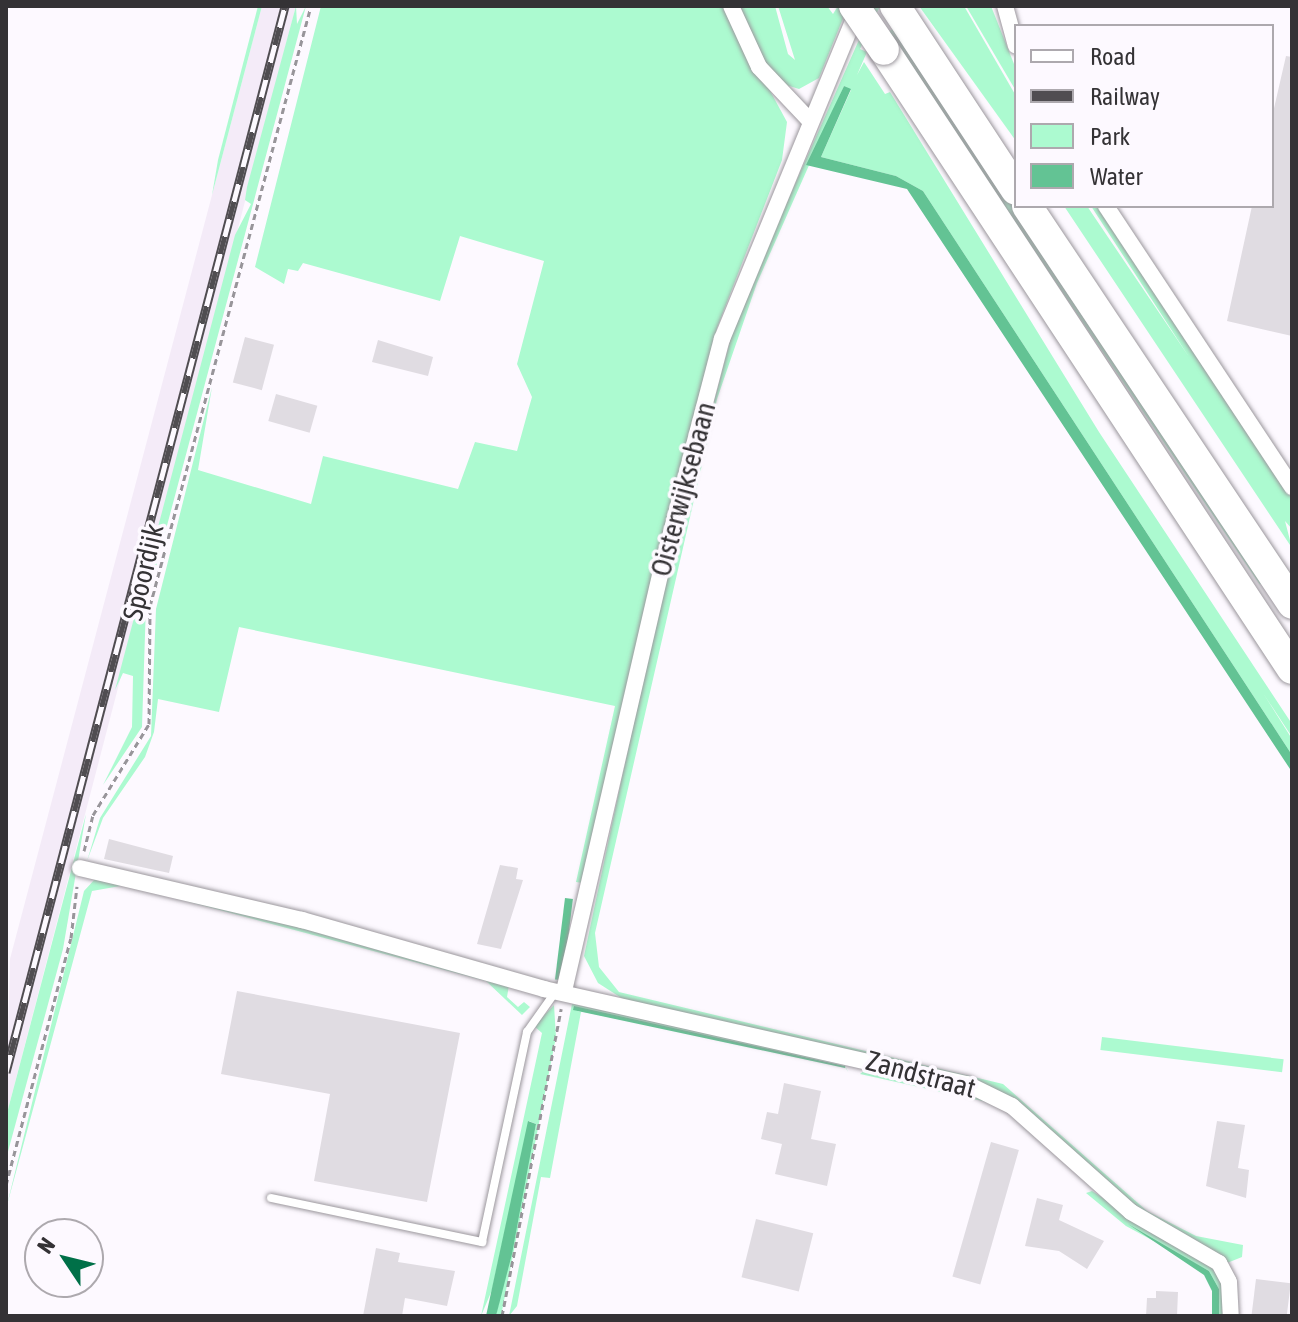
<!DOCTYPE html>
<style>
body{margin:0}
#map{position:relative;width:1298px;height:1322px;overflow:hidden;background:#fdf9ff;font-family:"Asap Condensed",sans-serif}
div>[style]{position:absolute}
.built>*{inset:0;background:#f4ebf8}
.green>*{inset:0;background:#acfad0;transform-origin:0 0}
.water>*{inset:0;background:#63c394;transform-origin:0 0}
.building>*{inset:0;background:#e0dce2;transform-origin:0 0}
.path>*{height:3px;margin-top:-1.5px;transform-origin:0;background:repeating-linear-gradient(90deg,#98959a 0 6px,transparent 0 10px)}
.roads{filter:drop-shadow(0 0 2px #9b979d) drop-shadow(0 0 2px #9b979d)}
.lane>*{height:8px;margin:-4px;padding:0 4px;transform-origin:4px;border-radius:4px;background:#fff}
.street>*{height:16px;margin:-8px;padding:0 8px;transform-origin:8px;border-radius:8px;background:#fff}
.highway>*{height:30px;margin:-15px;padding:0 15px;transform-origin:15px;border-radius:15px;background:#fff}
.rail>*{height:9px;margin-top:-4.5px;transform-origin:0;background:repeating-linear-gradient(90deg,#fdf9ff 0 18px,#504d51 0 36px);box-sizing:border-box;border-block:2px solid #504d51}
.bridges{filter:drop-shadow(0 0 2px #9b979d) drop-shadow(0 0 2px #9b979d)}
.highway-bridge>*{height:30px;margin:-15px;padding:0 15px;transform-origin:15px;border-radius:15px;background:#fff}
span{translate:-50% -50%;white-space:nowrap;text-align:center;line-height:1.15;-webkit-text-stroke:7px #fdf9ff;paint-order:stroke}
.street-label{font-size:28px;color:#343235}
.frame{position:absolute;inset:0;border:8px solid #343235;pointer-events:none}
.legend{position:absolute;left:1014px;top:24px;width:260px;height:184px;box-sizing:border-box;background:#fdf9ff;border:2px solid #ada9ae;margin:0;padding:10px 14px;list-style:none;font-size:24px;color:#343235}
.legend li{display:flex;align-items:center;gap:16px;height:40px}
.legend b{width:40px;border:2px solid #ada9ae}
.north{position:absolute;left:24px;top:1218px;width:80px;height:80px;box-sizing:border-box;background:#fdf9ff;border:2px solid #ada9ae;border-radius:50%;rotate:305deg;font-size:22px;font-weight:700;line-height:32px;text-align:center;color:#343235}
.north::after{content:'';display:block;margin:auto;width:28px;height:36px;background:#007048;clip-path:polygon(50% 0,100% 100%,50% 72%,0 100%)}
</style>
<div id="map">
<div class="built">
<div style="clip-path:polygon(262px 6px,296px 6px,6px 1117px,10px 959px)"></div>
</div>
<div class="green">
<div style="clip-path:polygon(258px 6px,262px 6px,212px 195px,218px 160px)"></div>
<div style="clip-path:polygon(296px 6px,297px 24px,306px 6px,146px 604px,142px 727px,103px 785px,132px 727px,133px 676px,123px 673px,115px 690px,235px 235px,251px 204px,245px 200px,247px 187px)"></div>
<div style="clip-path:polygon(321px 6px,724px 6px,787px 122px,782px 160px,717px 328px,582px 883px,576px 882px,615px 706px,239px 627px,219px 712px,158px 699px,154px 732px,145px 757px,103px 818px,87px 861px,100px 818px,151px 736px,156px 609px,212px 387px,198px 470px,311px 504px,323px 456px,458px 489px,475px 442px,517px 451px,528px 411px,532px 397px,517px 364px,544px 261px,460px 236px,440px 301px,303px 263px,298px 271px,288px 269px,284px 284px,255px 267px)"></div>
<div style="clip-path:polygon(737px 6px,775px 6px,788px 54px,795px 60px,778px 6px,827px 6px,833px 14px,838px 6px,848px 6px,819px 78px,799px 89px,783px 84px,767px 66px)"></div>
<div style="clip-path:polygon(874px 6px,880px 6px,860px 49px,867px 52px,857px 75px,864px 62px,885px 94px,890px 92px,1099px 432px,1292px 724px,1292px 737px,1263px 693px,1292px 739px,1292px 755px,923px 191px,896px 176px,821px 157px,851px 90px,844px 86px,757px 283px,717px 399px,595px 933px,599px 967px,619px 992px,1003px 1084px,1147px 1211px,1196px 1236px,1243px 1245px,1242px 1257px,1227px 1263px,1145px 1214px,1021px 1104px,623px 999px,598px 983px,584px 956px,654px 627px,737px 315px)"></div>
<div style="clip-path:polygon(919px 6px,964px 6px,1016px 96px,1016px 141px)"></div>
<div style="clip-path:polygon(966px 6px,991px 6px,1016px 69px,1016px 91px)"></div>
<div style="left:894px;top:28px;width:666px;height:8px;rotate:56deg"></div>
<div style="clip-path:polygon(1064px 206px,1087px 206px,1189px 357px,1091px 206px,1102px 206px,1292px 499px,1292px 529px,1285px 521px,1292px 548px)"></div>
<div style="clip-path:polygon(86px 814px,63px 949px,6px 1159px,6px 1117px)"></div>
<div style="clip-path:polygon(95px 879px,136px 884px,432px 961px,509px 985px,507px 997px,518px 1007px,524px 1002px,530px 1007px,522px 1015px,486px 981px,126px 885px,92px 891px,6px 1209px,84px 891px)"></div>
<div style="clip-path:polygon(572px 1004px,843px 1061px,848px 1072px,844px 1065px,574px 1010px,581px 1012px,550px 1178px,541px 1177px,517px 1306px,509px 1316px)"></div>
<div style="clip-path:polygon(554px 1005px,556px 1037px,501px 1316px,496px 1316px,536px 1124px,529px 1121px,492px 1290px,481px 1316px,542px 1033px,534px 1026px)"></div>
<div style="left:1102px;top:1037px;width:183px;height:13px;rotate:7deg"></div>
<div style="clip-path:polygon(869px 1067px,949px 1084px,987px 1102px,860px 1074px)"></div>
<div style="clip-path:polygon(1092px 1191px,1212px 1267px,1222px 1285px,1224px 1316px,1219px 1316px,1219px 1289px,1209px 1271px,1126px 1226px,1086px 1193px)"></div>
</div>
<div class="water">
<div style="clip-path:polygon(844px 86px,851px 89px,821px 157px,896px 176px,923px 191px,1292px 755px,1292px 772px,907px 189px,806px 165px)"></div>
<div style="left:565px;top:898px;width:8px;height:82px;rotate:7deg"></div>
<div style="clip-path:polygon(574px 1006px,845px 1066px,845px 1068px,573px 1010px)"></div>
<div style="clip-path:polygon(528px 1121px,536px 1124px,512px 1254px,496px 1316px,486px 1316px)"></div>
<div style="clip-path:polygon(1128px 1224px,1209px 1271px,1219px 1289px,1219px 1316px,1212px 1316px,1212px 1291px,1204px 1275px)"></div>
</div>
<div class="building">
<div style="clip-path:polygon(1286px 56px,1292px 57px,1292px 336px,1227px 321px,1252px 206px,1272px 206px,1272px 117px)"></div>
<div style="left:245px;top:337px;width:30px;height:47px;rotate:15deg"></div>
<div style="clip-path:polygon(378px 340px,433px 357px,428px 376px,372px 362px)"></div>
<div style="left:276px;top:394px;width:43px;height:28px;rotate:16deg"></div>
<div style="clip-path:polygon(109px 839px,173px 856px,169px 873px,104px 859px)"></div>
<div style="clip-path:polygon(500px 865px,518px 868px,516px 879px,523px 880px,501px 949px,477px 944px)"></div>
<div style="clip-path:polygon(237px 991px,460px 1033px,427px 1202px,314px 1181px,330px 1094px,221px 1074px)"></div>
<div style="clip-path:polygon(784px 1083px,821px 1091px,811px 1139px,836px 1144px,827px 1186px,775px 1174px,782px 1144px,761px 1139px,767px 1112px,778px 1114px)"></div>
<div style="clip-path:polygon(1217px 1121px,1245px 1125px,1238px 1168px,1249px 1170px,1246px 1198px,1206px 1186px)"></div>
<div style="left:991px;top:1142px;width:29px;height:140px;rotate:16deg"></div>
<div style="clip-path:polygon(1037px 1198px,1063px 1205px,1059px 1220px,1104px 1241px,1087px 1269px,1059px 1251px,1025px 1246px)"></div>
<div style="left:756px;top:1219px;width:59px;height:60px;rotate:14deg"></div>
<div style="clip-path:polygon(376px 1248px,400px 1253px,398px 1262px,455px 1271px,447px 1306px,405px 1298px,402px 1316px,363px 1316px)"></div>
<div style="left:1256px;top:1279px;width:35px;height:37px;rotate:7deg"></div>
<div style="clip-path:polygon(1156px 1291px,1178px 1292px,1177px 1316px,1146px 1316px,1147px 1298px,1156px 1298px)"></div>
</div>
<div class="path">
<div style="left:84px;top:851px;width:37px;rotate:-76deg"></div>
<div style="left:93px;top:815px;width:107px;rotate:-58.4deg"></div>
<div style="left:149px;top:724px;width:118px;rotate:-89.5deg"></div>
<div style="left:150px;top:606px;width:621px;rotate:-74.98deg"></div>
<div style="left:6px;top:1185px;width:255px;rotate:-75.3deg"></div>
<div style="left:71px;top:938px;width:52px;rotate:-83.4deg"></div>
<div style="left:502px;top:1316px;width:313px;rotate:-79.1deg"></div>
</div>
<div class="roads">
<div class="lane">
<div style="left:271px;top:1198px;width:216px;rotate:11.8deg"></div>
<div style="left:482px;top:1242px;width:215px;rotate:-77.9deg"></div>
<div style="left:527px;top:1032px;width:50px;rotate:-54.7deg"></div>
</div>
<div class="street">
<div style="left:731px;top:6px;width:67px;rotate:65.3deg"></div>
<div style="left:759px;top:67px;width:74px;rotate:46.6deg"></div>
<div style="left:1005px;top:6px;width:41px;rotate:74.6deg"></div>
<div style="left:1106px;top:206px;width:337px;rotate:56.5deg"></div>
<div style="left:80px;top:868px;width:228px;rotate:13.2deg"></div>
<div style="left:302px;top:920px;width:252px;rotate:15.9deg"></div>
<div style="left:544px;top:989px;width:434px;rotate:12.7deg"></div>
<div style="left:967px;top:1084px;width:50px;rotate:26.1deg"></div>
<div style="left:1012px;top:1106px;width:159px;rotate:41.7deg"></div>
<div style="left:1131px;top:1212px;width:102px;rotate:30.1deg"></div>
<div style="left:1219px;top:1263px;width:21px;rotate:62deg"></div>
<div style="left:1229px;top:1282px;width:34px;rotate:87deg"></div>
<div style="left:564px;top:991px;width:435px;rotate:-77deg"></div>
<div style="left:662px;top:567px;width:236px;rotate:-75.3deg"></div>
<div style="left:722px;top:339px;width:359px;rotate:-67.6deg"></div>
</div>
<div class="highway">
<div style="left:895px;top:6px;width:220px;rotate:56.7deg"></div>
<div style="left:884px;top:50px;width:741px;rotate:56.61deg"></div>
<div style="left:1027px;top:206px;width:478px;rotate:56.3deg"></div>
</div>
</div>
<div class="rail">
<div style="left:6px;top:1072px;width:1102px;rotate:-75.33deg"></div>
</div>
<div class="bridges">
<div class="highway-bridge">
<div style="left:854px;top:6px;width:53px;rotate:55.7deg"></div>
</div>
</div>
<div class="street-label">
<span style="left:683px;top:489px;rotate:-75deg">Oisterwijksebaan</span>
<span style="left:143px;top:572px;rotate:-77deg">Spoordijk</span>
<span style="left:921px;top:1074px;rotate:15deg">Zandstraat</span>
</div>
<div class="frame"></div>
<ul class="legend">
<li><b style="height:10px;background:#fff"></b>Road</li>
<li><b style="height:10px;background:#504d51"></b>Railway</li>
<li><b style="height:22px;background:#acfad0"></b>Park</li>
<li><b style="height:22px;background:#63c394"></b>Water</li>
</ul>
<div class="north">N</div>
</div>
